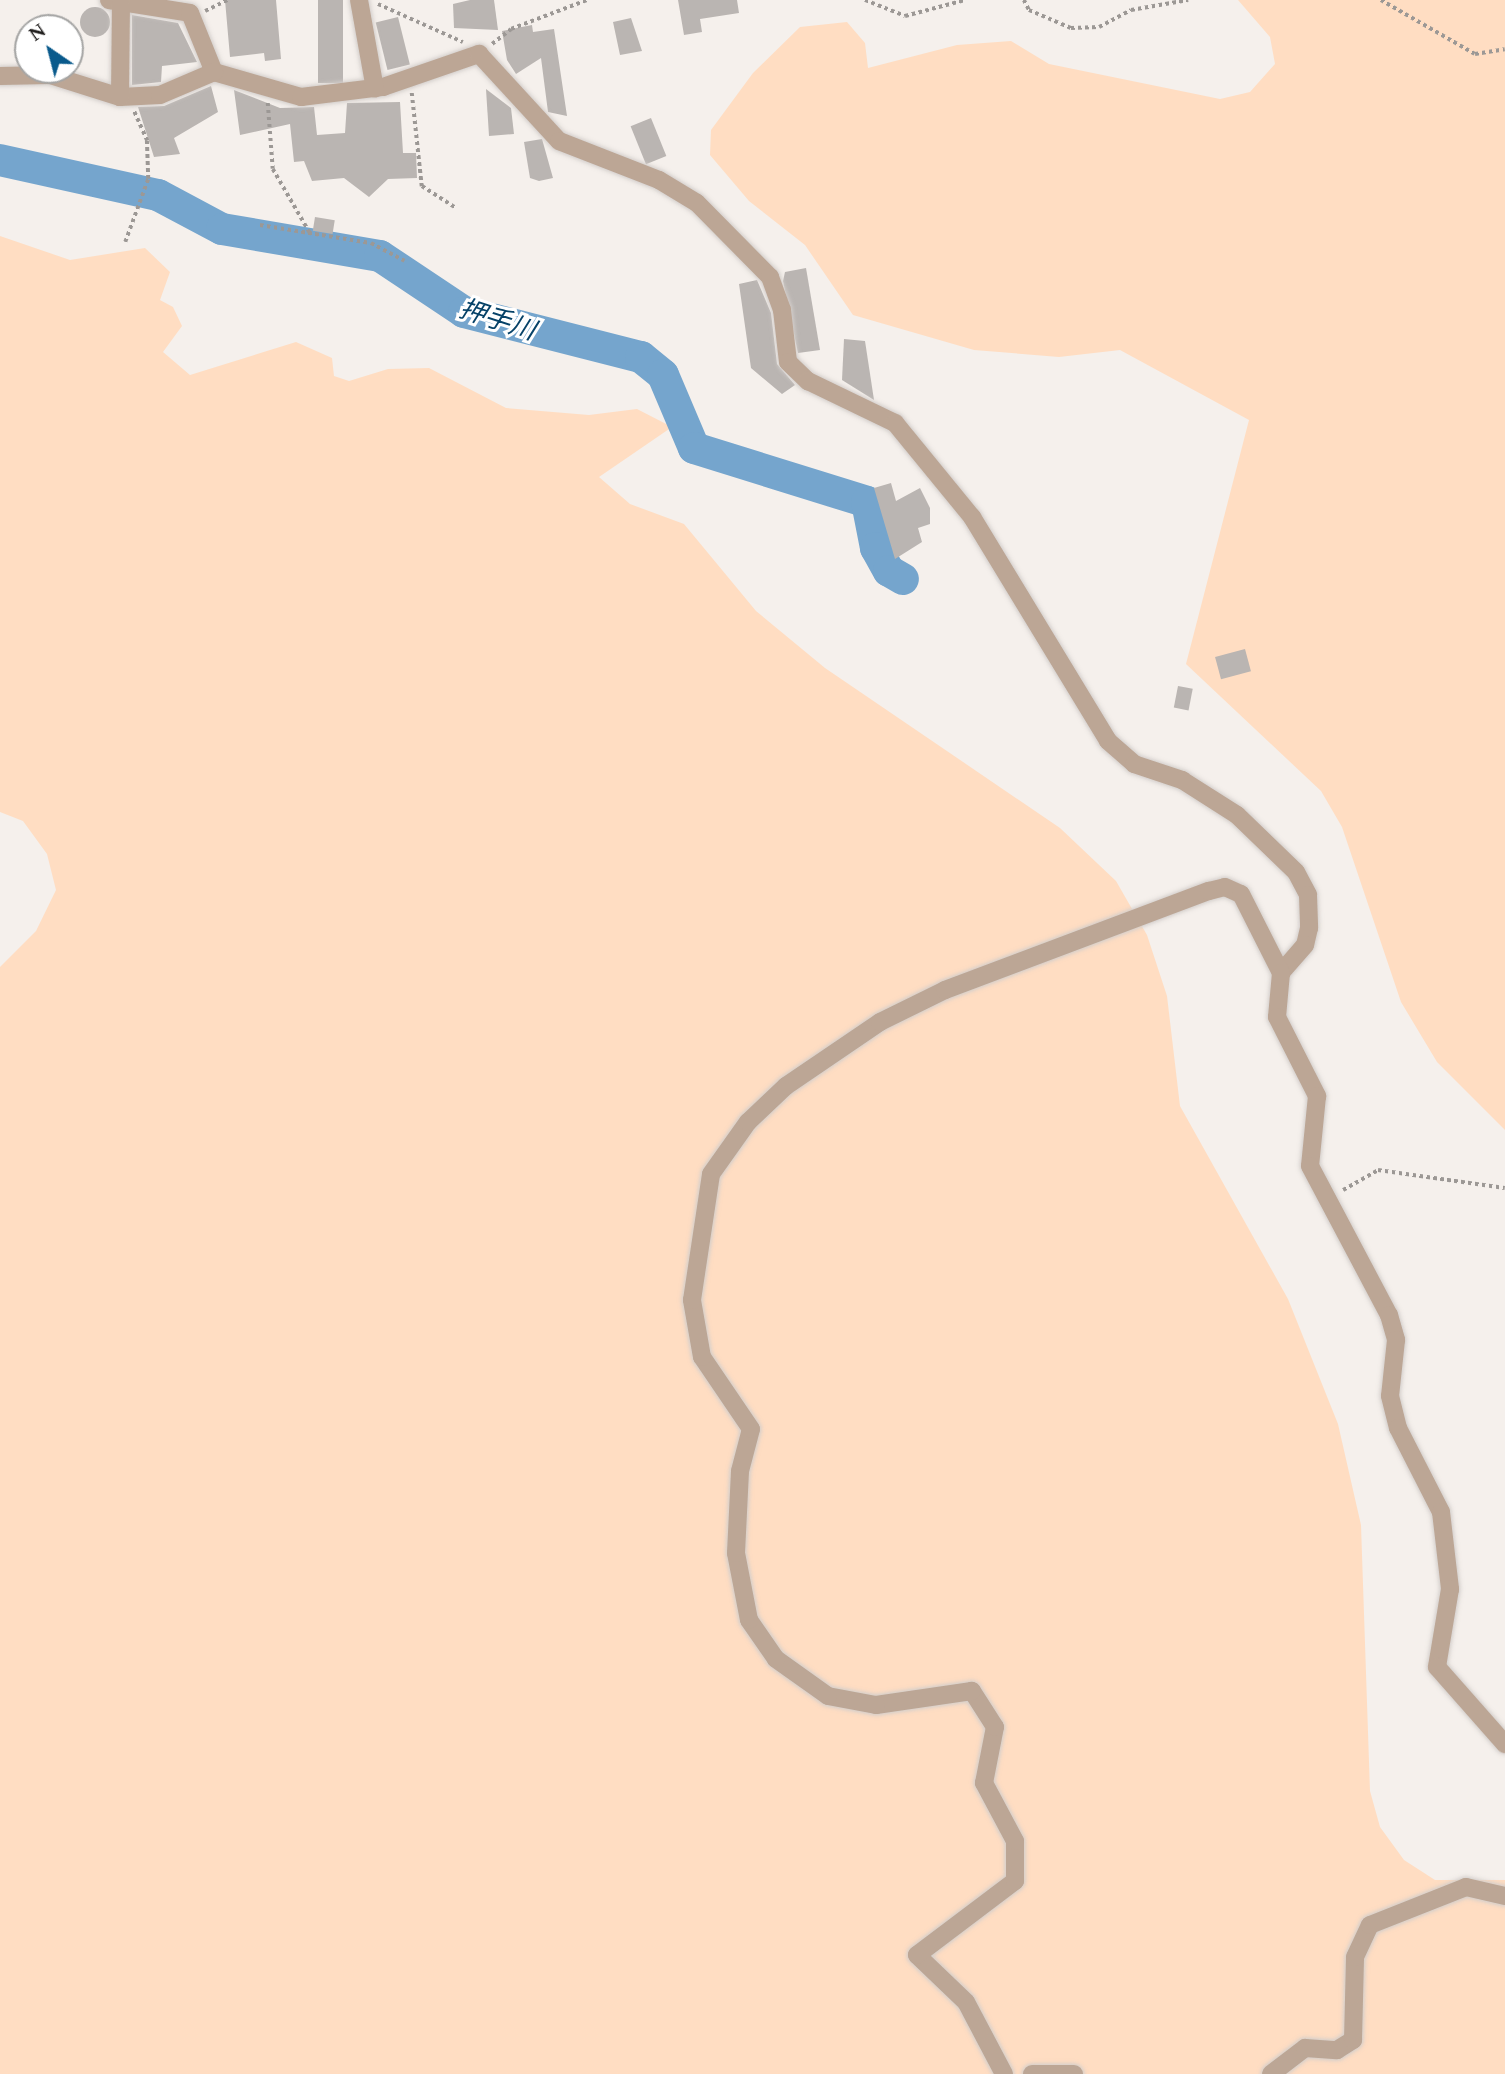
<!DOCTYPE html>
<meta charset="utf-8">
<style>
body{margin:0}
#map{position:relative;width:1505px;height:2074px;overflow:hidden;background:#f5f0ec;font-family:Spectral,"Noto Sans JP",serif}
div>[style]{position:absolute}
.green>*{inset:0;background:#ffddc2}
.river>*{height:32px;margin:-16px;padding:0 16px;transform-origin:16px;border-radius:16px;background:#75a5cd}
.building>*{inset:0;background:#bab5b2;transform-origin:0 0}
.round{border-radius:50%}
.path>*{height:3.5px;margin-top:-1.75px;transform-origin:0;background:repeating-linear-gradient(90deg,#9c9895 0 3.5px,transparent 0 7px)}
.roads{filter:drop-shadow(0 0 2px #d3cecb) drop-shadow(0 0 2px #d3cecb)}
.minor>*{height:18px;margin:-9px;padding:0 9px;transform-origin:9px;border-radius:9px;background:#bca695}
span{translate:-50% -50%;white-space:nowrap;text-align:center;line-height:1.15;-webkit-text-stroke:6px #fff;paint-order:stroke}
.water-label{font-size:26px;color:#064268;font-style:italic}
.north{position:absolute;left:14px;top:14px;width:70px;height:70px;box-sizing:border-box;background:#fff;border:2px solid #a5a5a4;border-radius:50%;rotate:325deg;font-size:19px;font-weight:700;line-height:28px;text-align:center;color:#1f1d1c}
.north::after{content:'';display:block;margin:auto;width:24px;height:32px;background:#095a8c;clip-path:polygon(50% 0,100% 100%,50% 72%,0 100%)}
</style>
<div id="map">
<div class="green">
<div style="clip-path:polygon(1238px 0,1505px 0,1505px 1130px,1437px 1062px,1401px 1002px,1342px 827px,1321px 791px,1186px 664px,1249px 420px,1120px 350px,1059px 357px,974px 350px,853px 315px,805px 245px,749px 201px,710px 155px,711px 130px,753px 73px,800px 27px,847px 22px,865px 43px,868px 68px,957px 45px,1011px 41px,1049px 64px,1220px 99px,1250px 92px,1275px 64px,1270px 37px)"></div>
<div style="clip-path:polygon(0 236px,70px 260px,145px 248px,170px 272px,160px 300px,173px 307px,182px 326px,163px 352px,190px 375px,296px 342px,332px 358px,334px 376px,349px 381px,388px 369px,429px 368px,506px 408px,589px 415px,637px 409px,672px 427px,599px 477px,630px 504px,684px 524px,756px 611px,825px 668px,1060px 828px,1116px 881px,1147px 935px,1167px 996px,1180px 1106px,1288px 1299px,1338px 1424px,1361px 1525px,1370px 1791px,1380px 1827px,1404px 1860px,1435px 1880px,1505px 1880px,1505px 2074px,0 2074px,0 967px,36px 931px,56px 890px,47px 854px,23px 821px,0 812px)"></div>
</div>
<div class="river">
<div style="left:0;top:160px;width:162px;rotate:12.5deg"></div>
<div style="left:158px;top:195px;width:72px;rotate:28deg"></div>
<div style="left:222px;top:229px;width:160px;rotate:9.7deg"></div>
<div style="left:380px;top:256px;width:101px;rotate:33.7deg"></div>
<div style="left:464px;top:312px;width:183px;rotate:14.3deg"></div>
<div style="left:641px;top:357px;width:28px;rotate:39deg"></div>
<div style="left:663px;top:375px;width:79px;rotate:67deg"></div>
<div style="left:694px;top:448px;width:181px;rotate:17.3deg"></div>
<div style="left:867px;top:502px;width:47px;rotate:78.9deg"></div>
<div style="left:876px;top:548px;width:26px;rotate:61deg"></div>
<div style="left:889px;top:571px;width:16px;rotate:30deg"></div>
</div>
<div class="building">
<div style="clip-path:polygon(225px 0,276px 0,281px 59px,265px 61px,264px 53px,230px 57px)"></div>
<div style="left:318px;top:0;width:25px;height:83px"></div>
<div style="clip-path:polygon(470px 0,494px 0,498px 30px,454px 28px,453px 4px)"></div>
<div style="clip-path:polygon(678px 0,737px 0,739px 13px,700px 19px,702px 32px,684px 35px)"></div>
<div class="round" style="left:80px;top:7px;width:30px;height:30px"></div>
<div style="clip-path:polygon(132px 15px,178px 23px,197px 62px,162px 66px,161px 82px,132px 85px)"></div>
<div style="left:398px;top:17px;width:49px;height:23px;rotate:76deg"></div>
<div style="clip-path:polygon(631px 18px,642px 51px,620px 55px,613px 22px)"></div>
<div style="clip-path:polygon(532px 25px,533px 32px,554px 29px,567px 116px,548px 112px,541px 58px,516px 74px,507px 60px,502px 31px)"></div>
<div style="clip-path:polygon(211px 86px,218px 112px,174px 138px,180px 154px,154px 157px,138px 107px,164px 106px)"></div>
<div style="clip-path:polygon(486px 89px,511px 108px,514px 134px,489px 136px)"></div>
<div style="clip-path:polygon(234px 90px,280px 108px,314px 107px,317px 135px,345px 133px,347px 103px,400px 102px,403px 153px,416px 153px,417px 178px,388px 179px,369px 197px,344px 178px,312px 181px,304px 161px,294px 162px,290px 124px,240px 135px)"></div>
<div style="left:651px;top:118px;width:41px;height:22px;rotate:68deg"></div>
<div style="clip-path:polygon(542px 139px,553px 178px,539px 181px,530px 178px,524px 142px)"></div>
<div style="left:315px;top:217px;width:20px;height:14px;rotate:9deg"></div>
<div style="clip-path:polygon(806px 268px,820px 350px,798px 353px,783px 281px,785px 272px)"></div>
<div style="clip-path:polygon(757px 280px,771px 313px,777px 364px,795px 385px,782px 394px,751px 368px,739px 284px)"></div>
<div style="clip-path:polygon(844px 339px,865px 341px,874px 400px,842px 380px)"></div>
<div style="clip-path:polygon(891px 483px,896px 501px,920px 488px,930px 508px,930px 524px,918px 528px,922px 542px,895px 559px,874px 488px)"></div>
<div style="left:1245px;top:649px;width:23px;height:31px;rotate:75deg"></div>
<div style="left:1178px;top:686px;width:15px;height:22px;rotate:11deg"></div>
</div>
<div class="path">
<div style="left:865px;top:0;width:43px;rotate:21.8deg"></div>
<div style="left:905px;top:16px;width:62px;rotate:-14.9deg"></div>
<div style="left:1024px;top:0;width:11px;rotate:63deg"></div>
<div style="left:1029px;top:10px;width:46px;rotate:23.2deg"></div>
<div style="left:1071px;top:28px;width:28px;rotate:-2deg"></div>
<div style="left:1099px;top:27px;width:36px;rotate:-28deg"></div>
<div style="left:1131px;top:10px;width:58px;rotate:-10deg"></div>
<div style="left:1381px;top:0;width:108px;rotate:29.9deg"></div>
<div style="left:1475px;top:54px;width:30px;rotate:-9deg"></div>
<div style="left:378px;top:4px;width:93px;rotate:24.1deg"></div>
<div style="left:205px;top:11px;width:25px;rotate:-26deg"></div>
<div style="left:492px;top:44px;width:24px;rotate:-38deg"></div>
<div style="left:511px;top:29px;width:81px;rotate:-20.9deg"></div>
<div style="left:412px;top:93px;width:94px;rotate:83.9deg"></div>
<div style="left:422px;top:186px;width:40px;rotate:32.9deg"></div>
<div style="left:268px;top:103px;width:66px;rotate:85.7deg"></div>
<div style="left:273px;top:169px;width:74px;rotate:60deg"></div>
<div style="left:260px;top:225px;width:112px;rotate:9.2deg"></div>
<div style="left:371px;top:243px;width:38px;rotate:28deg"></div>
<div style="left:125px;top:242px;width:67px;rotate:-69.9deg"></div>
<div style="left:148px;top:179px;width:38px;rotate:-92deg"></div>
<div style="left:147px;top:141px;width:32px;rotate:-114deg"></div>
<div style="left:1343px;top:1190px;width:40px;rotate:-29.7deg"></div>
<div style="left:1378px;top:1170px;width:128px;rotate:8.1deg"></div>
</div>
<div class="roads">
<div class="minor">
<div style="left:109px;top:0;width:82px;rotate:9.1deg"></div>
<div style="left:190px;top:13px;width:64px;rotate:67.9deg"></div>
<div style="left:214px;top:72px;width:91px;rotate:16deg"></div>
<div style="left:301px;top:97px;width:83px;rotate:-7deg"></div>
<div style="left:383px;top:87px;width:102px;rotate:-19deg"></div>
<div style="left:479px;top:54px;width:118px;rotate:47.4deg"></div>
<div style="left:559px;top:141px;width:107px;rotate:21.3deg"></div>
<div style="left:659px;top:180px;width:44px;rotate:31.2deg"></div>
<div style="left:697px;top:203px;width:104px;rotate:45.4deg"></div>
<div style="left:770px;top:277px;width:35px;rotate:70deg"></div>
<div style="left:782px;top:310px;width:52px;rotate:83.4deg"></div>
<div style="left:788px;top:362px;width:28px;rotate:44deg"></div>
<div style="left:808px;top:381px;width:97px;rotate:25.8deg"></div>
<div style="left:895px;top:423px;width:122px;rotate:50.7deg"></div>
<div style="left:972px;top:517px;width:262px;rotate:58.7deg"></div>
<div style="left:1108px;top:741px;width:35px;rotate:41deg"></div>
<div style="left:1134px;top:764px;width:51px;rotate:18.4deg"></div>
<div style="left:1182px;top:780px;width:65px;rotate:32.5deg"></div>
<div style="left:1237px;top:815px;width:82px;rotate:44deg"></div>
<div style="left:1296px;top:872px;width:26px;rotate:62deg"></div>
<div style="left:1308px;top:895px;width:33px;rotate:88deg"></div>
<div style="left:1309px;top:928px;width:17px;rotate:103deg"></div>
<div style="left:1305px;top:945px;width:37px;rotate:131deg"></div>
<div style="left:359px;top:0;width:90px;rotate:79.8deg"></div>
<div style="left:0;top:76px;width:50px;rotate:-1.1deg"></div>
<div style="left:50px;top:75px;width:73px;rotate:17.4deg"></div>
<div style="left:120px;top:97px;width:40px;rotate:-2.9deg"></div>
<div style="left:160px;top:95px;width:59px;rotate:-23.1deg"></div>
<div style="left:120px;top:97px;width:93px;rotate:-89.4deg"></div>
<div style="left:1004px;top:2074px;width:81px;rotate:-117.8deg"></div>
<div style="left:966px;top:2002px;width:68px;rotate:-136.2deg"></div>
<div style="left:917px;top:1955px;width:123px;rotate:-37.1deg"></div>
<div style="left:1015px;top:1881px;width:40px;rotate:-90deg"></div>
<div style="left:1015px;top:1841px;width:66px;rotate:-118.1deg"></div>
<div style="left:984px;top:1783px;width:57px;rotate:-78.9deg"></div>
<div style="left:995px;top:1727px;width:43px;rotate:-122.6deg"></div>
<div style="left:972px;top:1691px;width:97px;rotate:171.7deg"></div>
<div style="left:876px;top:1705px;width:49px;rotate:-169.4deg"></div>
<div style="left:828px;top:1696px;width:64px;rotate:-144.6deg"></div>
<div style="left:776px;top:1659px;width:47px;rotate:-124.7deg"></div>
<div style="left:749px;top:1620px;width:68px;rotate:-101deg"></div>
<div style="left:736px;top:1553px;width:82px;rotate:-87.2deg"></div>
<div style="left:740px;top:1471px;width:43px;rotate:-75.3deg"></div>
<div style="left:751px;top:1429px;width:87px;rotate:-124.2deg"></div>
<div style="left:702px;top:1357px;width:58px;rotate:-100deg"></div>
<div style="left:692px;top:1300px;width:127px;rotate:-81.4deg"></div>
<div style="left:711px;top:1174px;width:64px;rotate:-54.6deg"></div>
<div style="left:748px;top:1122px;width:52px;rotate:-43.5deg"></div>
<div style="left:786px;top:1086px;width:114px;rotate:-34.2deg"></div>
<div style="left:880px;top:1022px;width:72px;rotate:-26.2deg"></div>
<div style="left:945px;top:990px;width:282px;rotate:-20.6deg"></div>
<div style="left:1209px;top:891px;width:16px;rotate:-14deg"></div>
<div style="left:1225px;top:887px;width:17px;rotate:24deg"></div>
<div style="left:1241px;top:894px;width:89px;rotate:63.1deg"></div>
<div style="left:1281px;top:973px;width:44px;rotate:95.2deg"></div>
<div style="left:1277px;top:1017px;width:89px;rotate:63.1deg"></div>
<div style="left:1317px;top:1096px;width:70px;rotate:95.7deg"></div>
<div style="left:1310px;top:1166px;width:169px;rotate:62.1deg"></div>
<div style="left:1389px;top:1315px;width:26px;rotate:74deg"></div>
<div style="left:1396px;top:1340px;width:56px;rotate:96.1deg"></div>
<div style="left:1390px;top:1396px;width:33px;rotate:76deg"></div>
<div style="left:1398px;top:1428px;width:94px;rotate:62.9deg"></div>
<div style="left:1441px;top:1512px;width:78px;rotate:83.3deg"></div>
<div style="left:1450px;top:1589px;width:79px;rotate:99.5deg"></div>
<div style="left:1437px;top:1667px;width:103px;rotate:48.6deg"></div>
<div style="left:1032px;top:2074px;width:42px"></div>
<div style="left:1271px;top:2074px;width:43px;rotate:-37.4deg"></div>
<div style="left:1305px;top:2048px;width:32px;rotate:4deg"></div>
<div style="left:1337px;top:2050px;width:19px;rotate:-32deg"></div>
<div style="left:1353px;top:2040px;width:83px;rotate:-88.6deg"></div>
<div style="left:1355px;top:1957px;width:35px;rotate:-65deg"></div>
<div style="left:1370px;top:1925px;width:103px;rotate:-21.6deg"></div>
<div style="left:1466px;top:1887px;width:40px;rotate:13deg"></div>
</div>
</div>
<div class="water-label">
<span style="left:497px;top:321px;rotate:18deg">押手川</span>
</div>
<div class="north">N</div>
</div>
